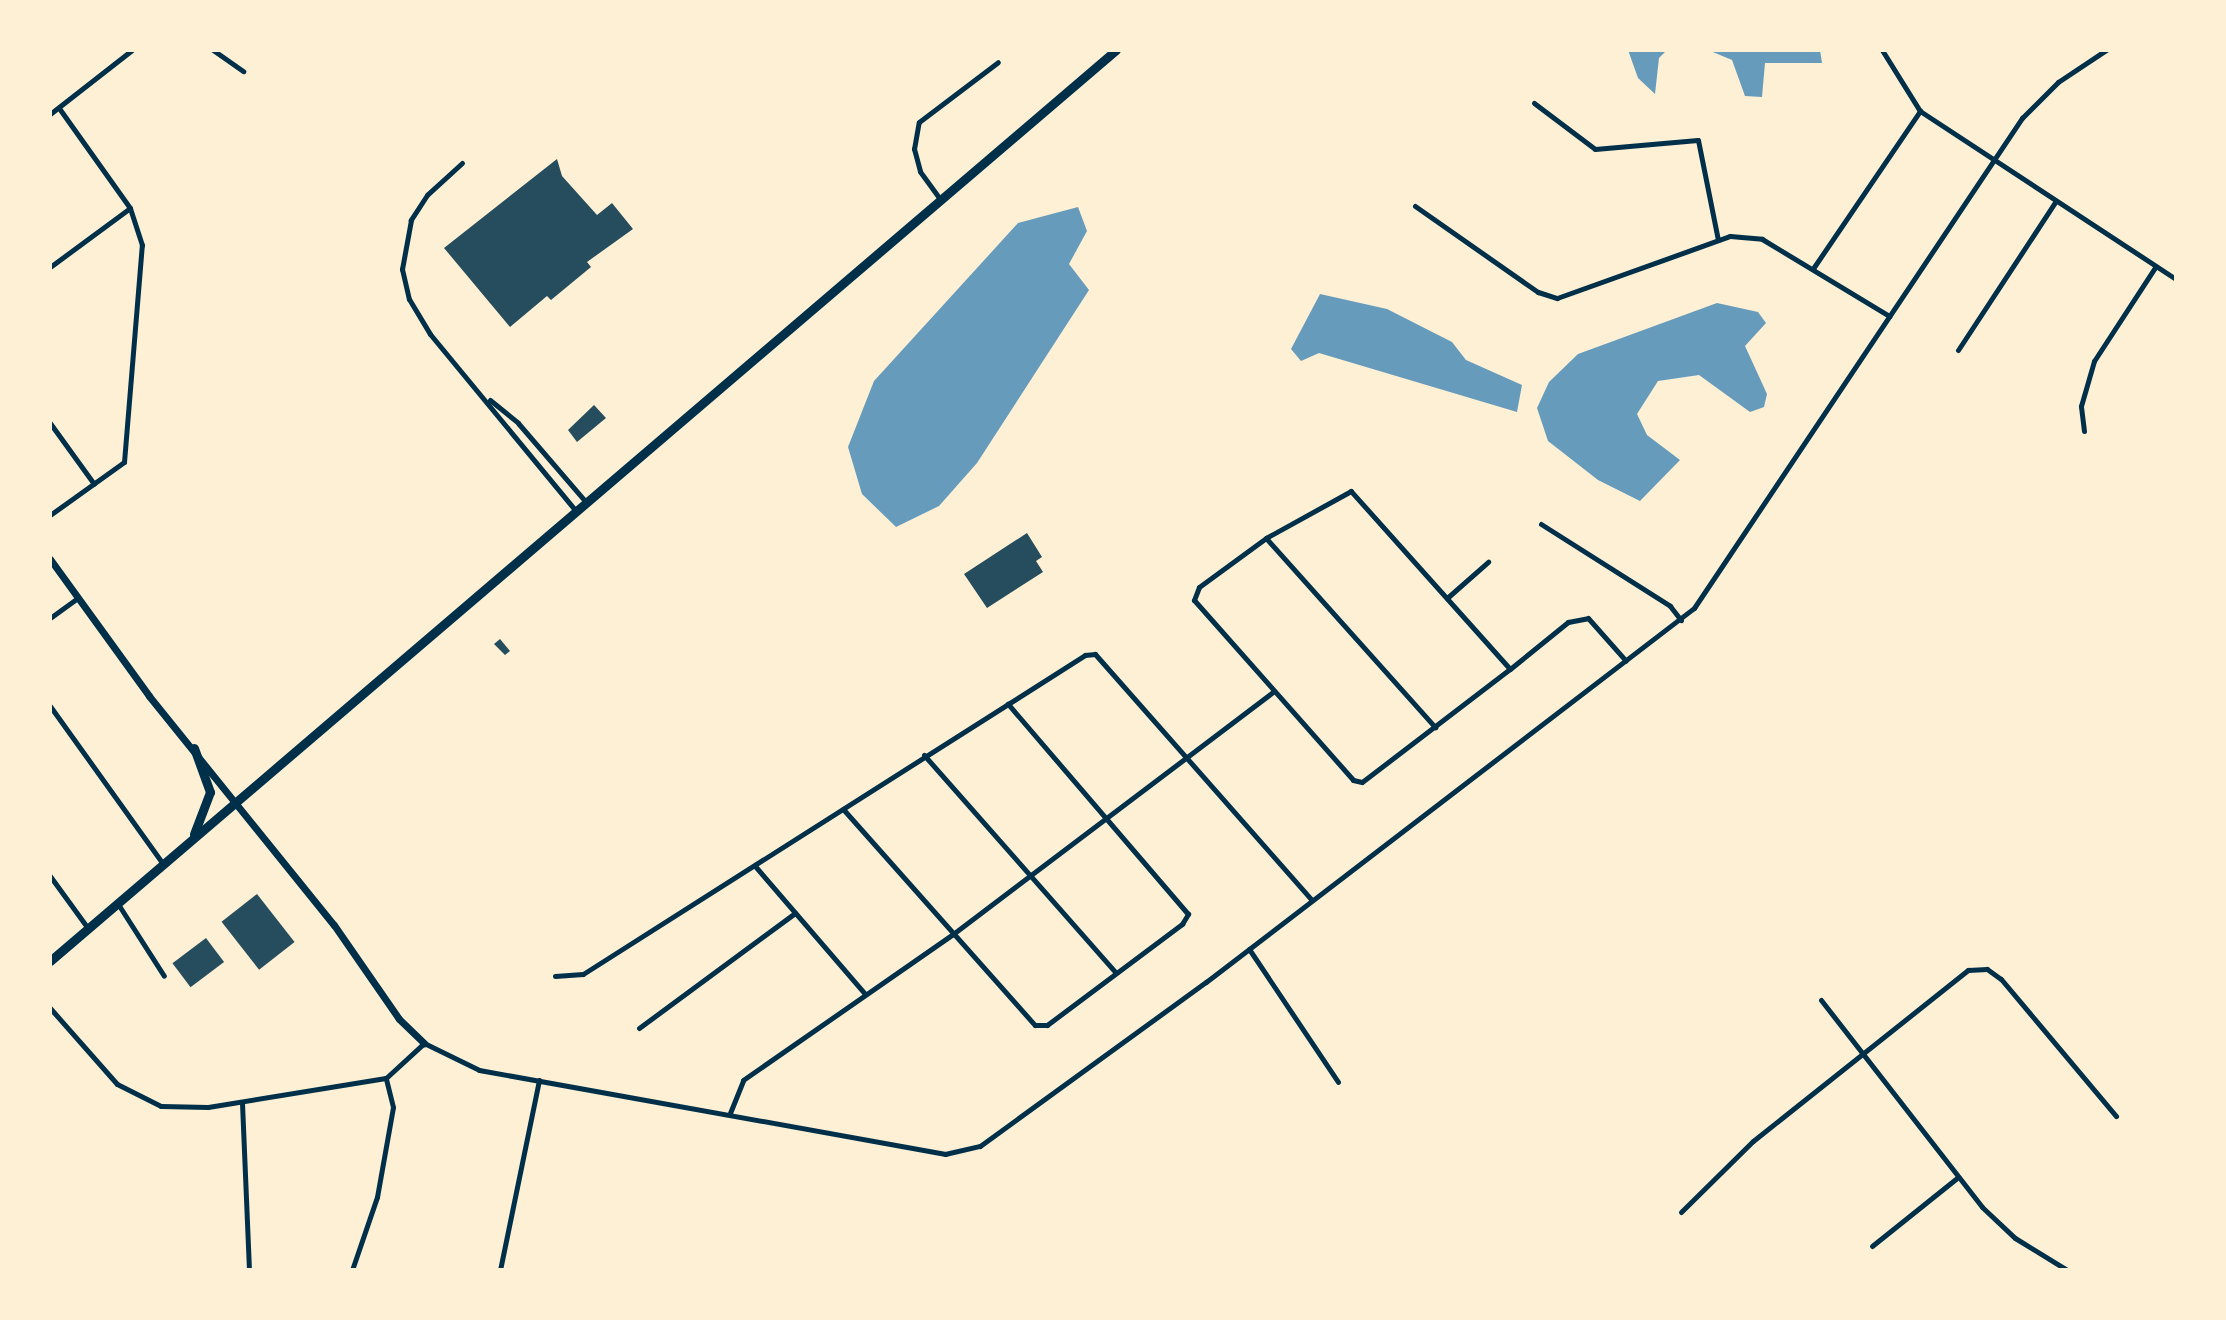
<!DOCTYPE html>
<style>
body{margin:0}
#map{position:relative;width:2226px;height:1320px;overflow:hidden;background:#fdf0d5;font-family:Merriweather,serif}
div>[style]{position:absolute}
.water>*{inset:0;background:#669bbc}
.building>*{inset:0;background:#264d5e;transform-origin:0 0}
.minor>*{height:5px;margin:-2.5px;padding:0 2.5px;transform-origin:2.5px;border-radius:2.5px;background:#003049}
.tertiary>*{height:7px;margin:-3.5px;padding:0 3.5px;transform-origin:3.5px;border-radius:3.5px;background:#003049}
.primary>*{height:9px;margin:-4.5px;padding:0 4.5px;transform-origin:4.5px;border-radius:4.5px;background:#003049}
span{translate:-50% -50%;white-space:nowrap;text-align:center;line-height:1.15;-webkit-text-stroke:6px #fdf0d5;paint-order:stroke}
.frame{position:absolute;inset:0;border:52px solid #fdf0d5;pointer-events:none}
</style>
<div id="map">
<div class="water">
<div style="clip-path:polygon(1628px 50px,1667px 50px,1659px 58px,1655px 94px,1638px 78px)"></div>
<div style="clip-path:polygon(1708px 50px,1820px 50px,1822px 63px,1765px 63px,1762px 97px,1745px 96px,1732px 60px)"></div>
<div style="clip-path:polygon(1078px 207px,1087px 231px,1069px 264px,1089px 290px,977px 463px,939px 506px,896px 527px,862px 494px,848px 447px,874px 381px,1018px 223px)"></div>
<div style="clip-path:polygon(1320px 294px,1387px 309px,1452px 342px,1466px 360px,1522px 385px,1517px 412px,1319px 353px,1301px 361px,1291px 349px)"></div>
<div style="clip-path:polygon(1717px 303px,1758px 312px,1766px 323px,1745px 346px,1767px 394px,1764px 407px,1750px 412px,1699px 375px,1658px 381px,1637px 414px,1647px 435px,1680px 460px,1640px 501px,1598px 480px,1548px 441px,1537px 408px,1549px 382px,1578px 354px)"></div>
</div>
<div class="building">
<div style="clip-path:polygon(557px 159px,562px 176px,597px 215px,612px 203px,633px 229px,587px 262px,591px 267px,551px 300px,547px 296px,510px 327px,444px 248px)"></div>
<div style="clip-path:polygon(594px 405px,606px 418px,577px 442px,568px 430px)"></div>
<div style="clip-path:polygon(1027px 533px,1042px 557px,1036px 561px,1043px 572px,987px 608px,964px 574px)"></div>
<div style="clip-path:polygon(500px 639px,510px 651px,505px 655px,494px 644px)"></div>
<div style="left:257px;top:894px;width:61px;height:45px;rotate:52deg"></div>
<div style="left:206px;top:938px;width:30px;height:42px;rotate:53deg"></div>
</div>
<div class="minor">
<div style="left:213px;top:50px;width:37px;rotate:35deg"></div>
<div style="left:1882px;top:50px;width:72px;rotate:58.1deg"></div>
<div style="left:1920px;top:111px;width:306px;rotate:33.3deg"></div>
<div style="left:1534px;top:103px;width:76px;rotate:37deg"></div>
<div style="left:1595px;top:149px;width:103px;rotate:-5deg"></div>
<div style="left:1698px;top:140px;width:102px;rotate:78.7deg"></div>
<div style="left:50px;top:114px;width:104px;rotate:-38deg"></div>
<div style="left:462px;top:163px;width:47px;rotate:137.6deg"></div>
<div style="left:427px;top:195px;width:30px;rotate:123deg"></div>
<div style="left:411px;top:220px;width:50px;rotate:100.4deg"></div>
<div style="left:402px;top:269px;width:31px;rotate:77deg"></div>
<div style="left:409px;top:299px;width:41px;rotate:59deg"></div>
<div style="left:430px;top:334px;width:229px;rotate:50.5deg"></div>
<div style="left:940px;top:199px;width:34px;rotate:-126deg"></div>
<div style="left:920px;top:171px;width:23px;rotate:-105deg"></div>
<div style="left:914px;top:149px;width:27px;rotate:-80deg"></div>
<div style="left:919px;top:122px;width:99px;rotate:-37.2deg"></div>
<div style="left:1415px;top:206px;width:150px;rotate:35deg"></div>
<div style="left:1538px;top:292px;width:20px;rotate:18deg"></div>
<div style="left:1557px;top:298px;width:184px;rotate:-19.7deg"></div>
<div style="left:1730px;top:236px;width:32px;rotate:5deg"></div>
<div style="left:1762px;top:239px;width:149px;rotate:31.2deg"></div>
<div style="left:50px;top:267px;width:99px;rotate:-36.4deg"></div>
<div style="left:1814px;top:267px;width:189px;rotate:-55.8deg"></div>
<div style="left:1958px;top:350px;width:178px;rotate:-56.7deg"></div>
<div style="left:490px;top:400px;width:36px;rotate:39deg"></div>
<div style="left:518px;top:423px;width:104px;rotate:49.3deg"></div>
<div style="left:50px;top:423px;width:75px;rotate:54.2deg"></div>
<div style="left:2084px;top:431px;width:25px;rotate:-97deg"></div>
<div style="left:2081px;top:406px;width:47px;rotate:-73.9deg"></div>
<div style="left:2094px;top:361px;width:113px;rotate:-56.9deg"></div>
<div style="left:50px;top:515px;width:91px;rotate:-35.6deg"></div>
<div style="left:124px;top:462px;width:218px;rotate:-85.3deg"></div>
<div style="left:142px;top:245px;width:39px;rotate:-108deg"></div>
<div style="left:130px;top:208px;width:123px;rotate:-125.4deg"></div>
<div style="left:1541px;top:524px;width:153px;rotate:32.4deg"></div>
<div style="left:1670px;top:606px;width:18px;rotate:52deg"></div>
<div style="left:1266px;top:538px;width:254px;rotate:48.2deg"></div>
<div style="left:1447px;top:598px;width:55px;rotate:-41.3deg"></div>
<div style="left:50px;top:618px;width:32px;rotate:-36deg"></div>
<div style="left:1510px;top:669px;width:239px;rotate:-131.8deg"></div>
<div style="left:1351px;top:491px;width:97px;rotate:151.1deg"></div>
<div style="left:1266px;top:538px;width:83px;rotate:143.8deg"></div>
<div style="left:1199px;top:587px;width:14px;rotate:111deg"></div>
<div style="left:1194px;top:600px;width:240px;rotate:48.5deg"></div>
<div style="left:1353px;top:780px;width:9px;rotate:13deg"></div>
<div style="left:1362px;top:782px;width:186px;rotate:-37.4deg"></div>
<div style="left:1510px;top:669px;width:75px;rotate:-39deg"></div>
<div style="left:1568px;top:622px;width:20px;rotate:-11deg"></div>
<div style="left:1588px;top:618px;width:57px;rotate:48.5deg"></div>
<div style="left:50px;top:706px;width:194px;rotate:54.4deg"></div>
<div style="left:924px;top:755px;width:290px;rotate:48.6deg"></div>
<div style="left:843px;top:809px;width:289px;rotate:48.4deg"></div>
<div style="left:1035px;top:1025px;width:12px"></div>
<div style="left:1047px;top:1025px;width:169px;rotate:-36.8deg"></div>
<div style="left:1182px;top:924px;width:12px;rotate:-59deg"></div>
<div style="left:1188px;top:914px;width:277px;rotate:-130.6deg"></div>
<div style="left:755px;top:866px;width:169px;rotate:49.3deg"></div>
<div style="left:50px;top:876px;width:63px;rotate:54deg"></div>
<div style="left:118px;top:904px;width:85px;rotate:57.4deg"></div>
<div style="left:1249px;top:949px;width:160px;rotate:56.2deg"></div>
<div style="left:555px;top:976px;width:28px;rotate:-4deg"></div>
<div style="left:583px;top:974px;width:595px;rotate:-32.43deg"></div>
<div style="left:1085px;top:655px;width:10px;rotate:-6deg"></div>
<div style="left:1095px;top:654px;width:328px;rotate:48.6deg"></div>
<div style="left:1821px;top:1000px;width:262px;rotate:52.1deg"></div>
<div style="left:1982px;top:1207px;width:45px;rotate:43.2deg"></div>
<div style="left:2015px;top:1238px;width:61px;rotate:31.6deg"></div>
<div style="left:50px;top:1008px;width:101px;rotate:48.6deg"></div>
<div style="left:117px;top:1084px;width:49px;rotate:26.6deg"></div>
<div style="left:161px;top:1106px;width:47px;rotate:1.2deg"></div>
<div style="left:208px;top:1107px;width:180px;rotate:-9.3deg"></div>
<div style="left:386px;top:1078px;width:52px;rotate:-42.6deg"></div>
<div style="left:424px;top:1043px;width:61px;rotate:26.1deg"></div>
<div style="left:479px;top:1070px;width:474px;rotate:10.2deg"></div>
<div style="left:945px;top:1154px;width:36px;rotate:-13deg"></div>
<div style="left:980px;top:1146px;width:279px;rotate:-36deg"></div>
<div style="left:1206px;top:982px;width:615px;rotate:-37.47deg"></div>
<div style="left:1694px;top:608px;width:590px;rotate:-56.2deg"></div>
<div style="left:2022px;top:118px;width:51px;rotate:-45deg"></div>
<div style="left:2058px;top:82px;width:58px;rotate:-33.7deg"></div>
<div style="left:639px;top:1028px;width:194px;rotate:-36.4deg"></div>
<div style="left:242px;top:1103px;width:167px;rotate:87.6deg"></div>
<div style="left:730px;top:1113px;width:35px;rotate:-68deg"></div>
<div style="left:743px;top:1080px;width:256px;rotate:-34.8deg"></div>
<div style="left:953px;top:934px;width:401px;rotate:-37.1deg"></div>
<div style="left:1681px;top:1212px;width:101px;rotate:-44.6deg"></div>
<div style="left:1753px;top:1141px;width:275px;rotate:-38.5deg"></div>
<div style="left:1968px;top:970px;width:19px;rotate:-3deg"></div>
<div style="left:1987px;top:969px;width:17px;rotate:36deg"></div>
<div style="left:2001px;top:979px;width:179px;rotate:50deg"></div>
<div style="left:1872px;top:1246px;width:110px;rotate:-38.7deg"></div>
<div style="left:352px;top:1270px;width:77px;rotate:-71.1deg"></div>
<div style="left:377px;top:1197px;width:91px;rotate:-79.9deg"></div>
<div style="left:393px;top:1107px;width:30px;rotate:-104deg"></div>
<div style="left:500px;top:1270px;width:194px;rotate:-78.4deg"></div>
</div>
<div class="tertiary">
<div style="left:50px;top:559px;width:169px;rotate:54.1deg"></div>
<div style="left:149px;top:696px;width:294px;rotate:51.1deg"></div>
<div style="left:334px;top:925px;width:114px;rotate:55.3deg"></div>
<div style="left:399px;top:1019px;width:35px;rotate:44deg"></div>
</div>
<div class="primary">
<div style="left:194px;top:748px;width:47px;rotate:70deg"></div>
<div style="left:210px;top:792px;width:45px;rotate:110.9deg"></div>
<div style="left:50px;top:961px;width:1402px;rotate:-40.52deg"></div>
</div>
<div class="frame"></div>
</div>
